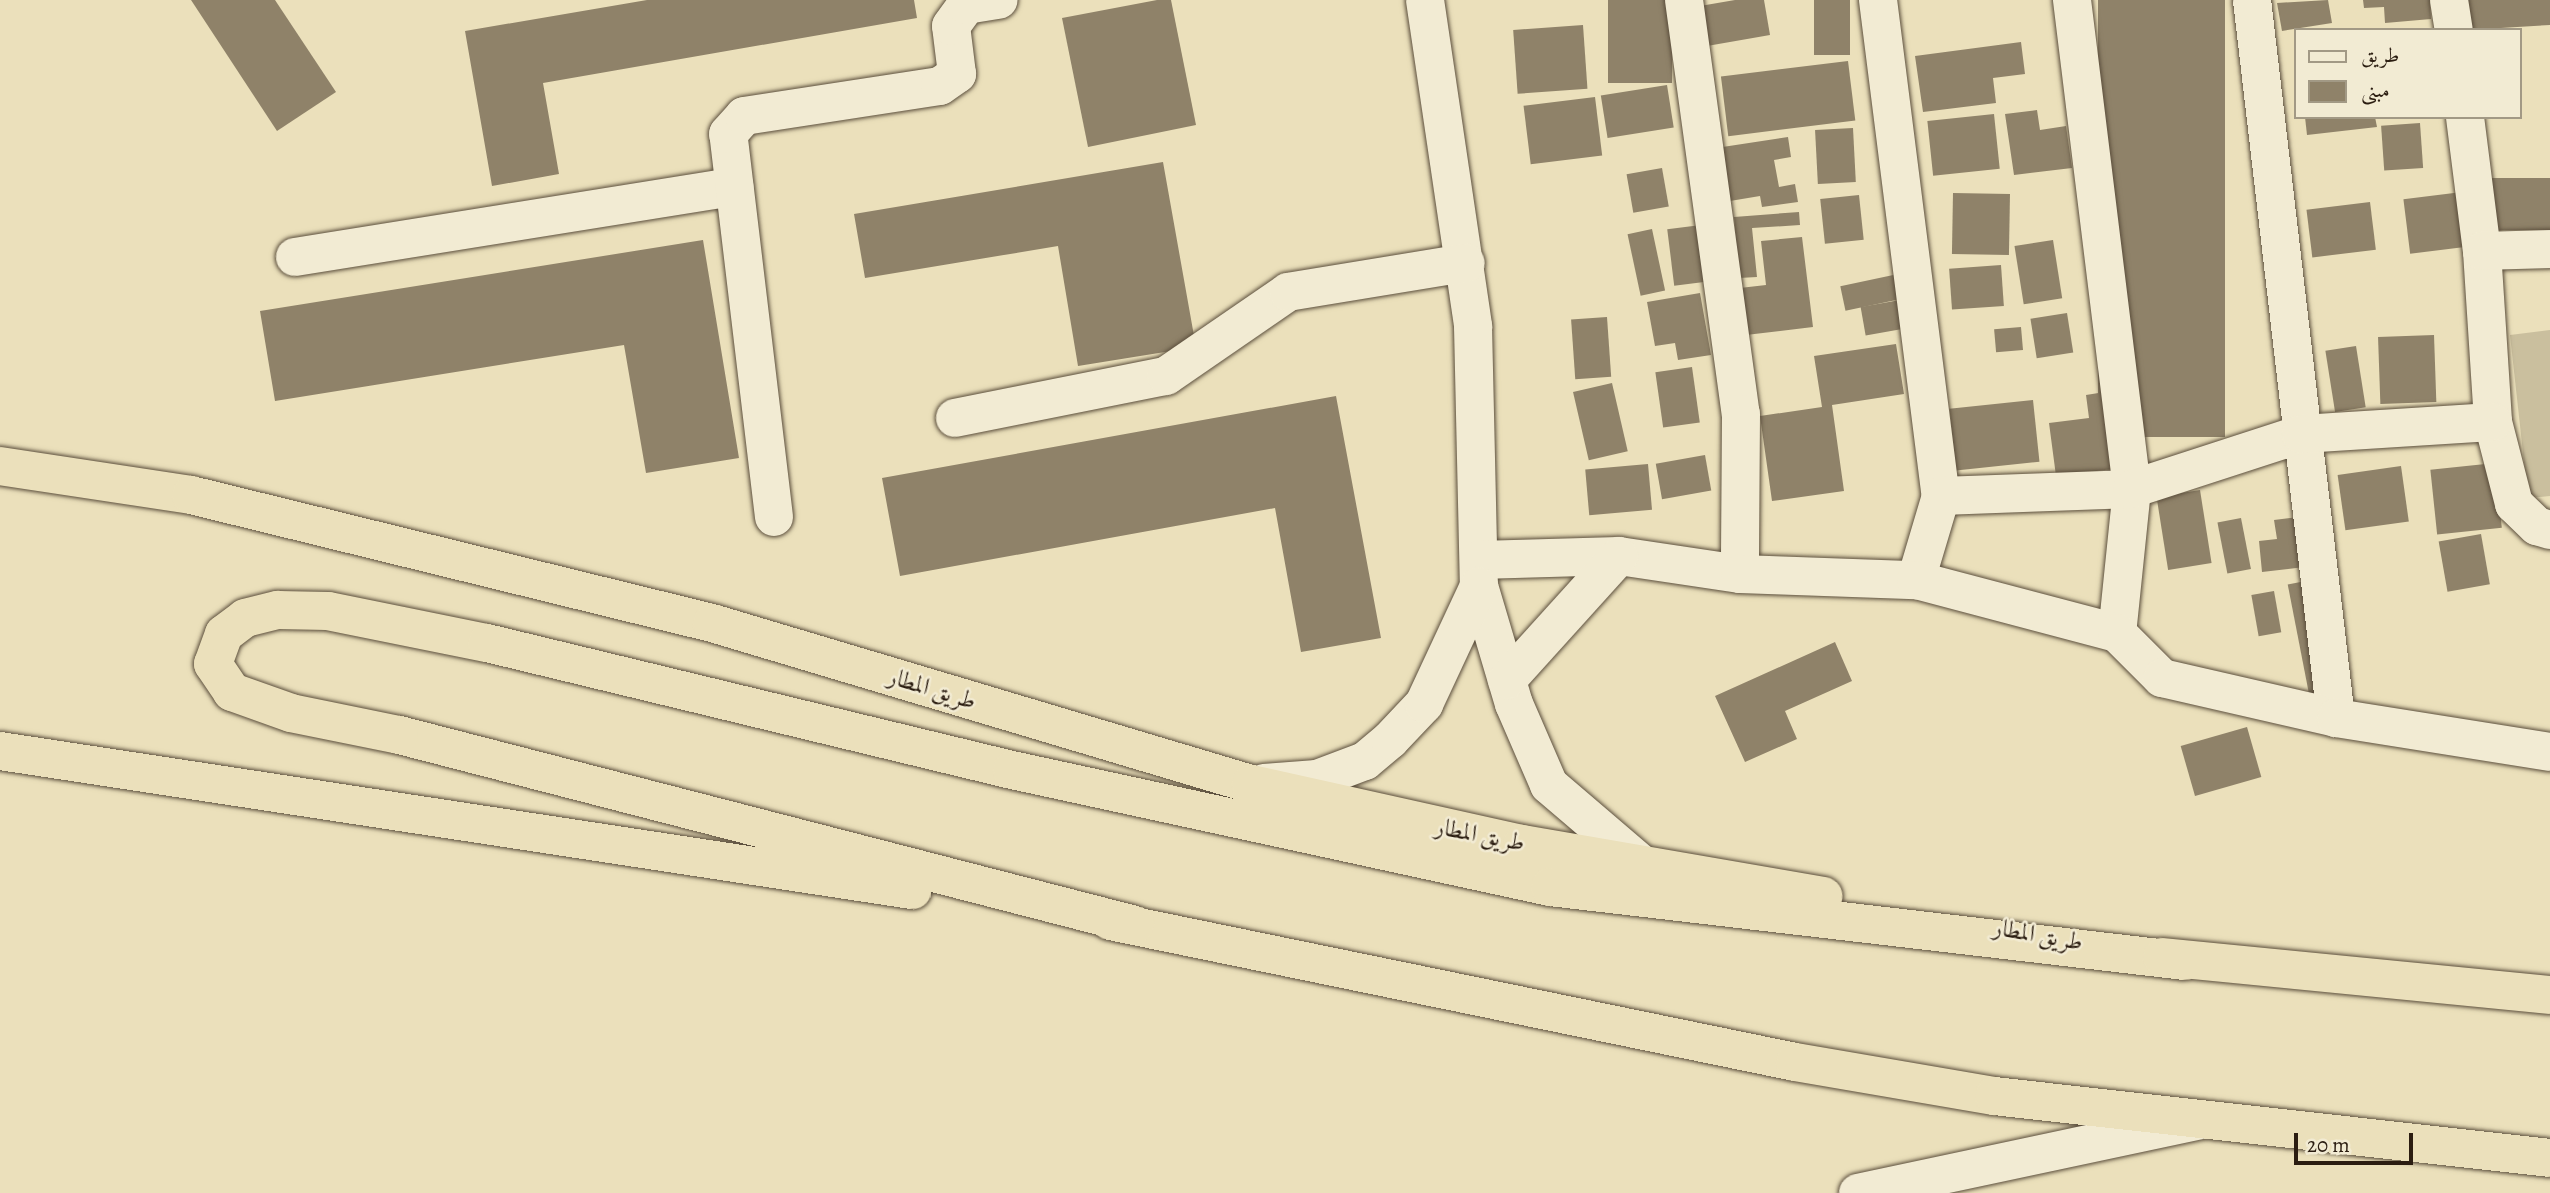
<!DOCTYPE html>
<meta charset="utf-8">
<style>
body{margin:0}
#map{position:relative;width:2550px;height:1193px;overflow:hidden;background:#ebe0bb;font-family:Alegreya,Amiri,serif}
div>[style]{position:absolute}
.green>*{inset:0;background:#cabf9e}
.building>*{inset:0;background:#8f8269;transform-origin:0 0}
.roads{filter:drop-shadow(0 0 2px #5b4e3c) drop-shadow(0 0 2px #5b4e3c)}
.minor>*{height:38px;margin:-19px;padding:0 19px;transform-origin:19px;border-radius:19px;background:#f2ebd3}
.highway>*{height:38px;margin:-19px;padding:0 19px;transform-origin:19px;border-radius:19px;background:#ebe0bb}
span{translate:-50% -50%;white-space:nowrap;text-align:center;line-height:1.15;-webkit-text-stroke:5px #f2ebd3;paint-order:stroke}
.street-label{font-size:24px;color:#2b1d11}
.legend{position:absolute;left:2294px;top:28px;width:228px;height:91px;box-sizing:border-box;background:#f2ebd3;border:2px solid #a29985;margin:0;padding:9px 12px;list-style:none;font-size:21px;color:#2b1d11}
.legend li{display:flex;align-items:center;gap:14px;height:35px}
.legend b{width:35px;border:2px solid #a29985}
.scale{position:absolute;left:2294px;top:1133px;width:119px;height:32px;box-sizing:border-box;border:4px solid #2b1d11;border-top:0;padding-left:9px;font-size:21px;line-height:24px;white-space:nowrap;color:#2b1d11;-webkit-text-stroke:5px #f2ebd3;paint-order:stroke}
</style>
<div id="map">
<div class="green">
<div style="clip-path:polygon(2550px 330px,2550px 496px,2528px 498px,2510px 335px)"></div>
</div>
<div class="building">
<div style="clip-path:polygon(191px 0,275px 0,336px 92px,277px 131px)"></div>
<div style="clip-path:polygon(647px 0,914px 0,917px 18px,543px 83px,559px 174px,492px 186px,465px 31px)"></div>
<div style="clip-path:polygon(1157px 0,1171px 0,1196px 125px,1088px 147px,1062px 18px)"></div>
<div style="left:1608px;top:0;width:64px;height:83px"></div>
<div style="clip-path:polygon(1735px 0,1764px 0,1770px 35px,1707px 46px,1700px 6px)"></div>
<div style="left:1814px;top:0;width:36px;height:55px"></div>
<div style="left:2098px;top:0;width:127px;height:437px"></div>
<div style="clip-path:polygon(2328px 0,2332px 23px,2282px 31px,2277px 3px)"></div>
<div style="clip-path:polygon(2363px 0,2430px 0,2431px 19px,2385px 23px,2384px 7px,2364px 8px)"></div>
<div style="clip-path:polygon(2466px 0,2550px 0,2550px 25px,2468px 30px)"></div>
<div style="left:1583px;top:25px;width:64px;height:70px;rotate:86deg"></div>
<div style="clip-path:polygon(2021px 42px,2025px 74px,1993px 78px,1996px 103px,1923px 112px,1915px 56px)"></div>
<div style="left:1848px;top:61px;width:60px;height:128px;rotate:83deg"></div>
<div style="left:1667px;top:85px;width:43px;height:67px;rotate:81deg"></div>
<div style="left:1595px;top:97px;width:59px;height:72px;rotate:83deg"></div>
<div style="clip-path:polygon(2037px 110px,2040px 130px,2066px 126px,2072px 168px,2014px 175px,2005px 114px)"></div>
<div style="left:1994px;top:114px;width:55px;height:67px;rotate:84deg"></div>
<div style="clip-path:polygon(2305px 117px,2375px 117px,2377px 127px,2307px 135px)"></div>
<div style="left:2420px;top:123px;width:45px;height:39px;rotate:86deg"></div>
<div style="left:1853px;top:128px;width:54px;height:38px;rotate:87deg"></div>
<div style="clip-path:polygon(1788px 137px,1791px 157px,1774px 160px,1779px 187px,1795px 184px,1798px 202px,1762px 207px,1760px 196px,1724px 202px,1716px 148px)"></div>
<div style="clip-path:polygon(1163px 162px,1196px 347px,1078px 366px,1058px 246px,865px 278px,854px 214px)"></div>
<div style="left:1662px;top:168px;width:39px;height:36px;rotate:80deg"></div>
<div style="left:2550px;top:178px;width:52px;height:72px;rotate:90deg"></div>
<div style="left:2462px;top:192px;width:55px;height:59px;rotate:83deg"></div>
<div style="left:1953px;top:193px;width:57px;height:61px;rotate:1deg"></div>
<div style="left:1859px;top:195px;width:45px;height:39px;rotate:84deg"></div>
<div style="left:2370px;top:202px;width:48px;height:64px;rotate:83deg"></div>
<div style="clip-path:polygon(1799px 212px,1800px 225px,1752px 228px,1757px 277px,1739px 278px,1734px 217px)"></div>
<div style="left:1701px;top:225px;width:57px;height:34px;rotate:83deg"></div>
<div style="left:1652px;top:229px;width:63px;height:25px;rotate:78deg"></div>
<div style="clip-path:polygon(1802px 237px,1813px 327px,1746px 335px,1740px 288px,1766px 285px,1761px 241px)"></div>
<div style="clip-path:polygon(703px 240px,739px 458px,646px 473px,624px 345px,275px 401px,260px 311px)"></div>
<div style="left:2053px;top:240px;width:59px;height:39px;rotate:81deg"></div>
<div style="left:2001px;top:265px;width:41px;height:52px;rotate:86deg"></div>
<div style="left:1898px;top:274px;width:25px;height:59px;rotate:78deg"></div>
<div style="clip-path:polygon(1700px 293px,1711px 355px,1678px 360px,1675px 343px,1655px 346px,1647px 302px)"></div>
<div style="left:1900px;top:300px;width:29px;height:40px;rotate:80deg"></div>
<div style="left:2067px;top:313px;width:40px;height:37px;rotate:81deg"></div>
<div style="left:1607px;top:317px;width:60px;height:36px;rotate:86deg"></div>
<div style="left:2021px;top:327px;width:23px;height:27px;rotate:85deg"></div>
<div style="left:2434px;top:335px;width:67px;height:56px;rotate:88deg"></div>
<div style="clip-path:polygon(1896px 344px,1904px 394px,1832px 405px,1844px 491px,1772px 501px,1760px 416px,1822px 407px,1814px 356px)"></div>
<div style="left:2356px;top:346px;width:62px;height:31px;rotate:81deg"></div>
<div style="left:1692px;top:367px;width:56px;height:37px;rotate:82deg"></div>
<div style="left:1612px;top:383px;width:70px;height:40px;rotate:77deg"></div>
<div style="clip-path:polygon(2111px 391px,2121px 468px,2056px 476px,2049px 423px,2089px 418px,2086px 395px)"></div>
<div style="clip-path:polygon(1336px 396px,1381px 638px,1301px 652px,1275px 508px,900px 576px,882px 478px)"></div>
<div style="left:2033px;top:400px;width:62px;height:84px;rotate:84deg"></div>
<div style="left:1705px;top:455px;width:36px;height:50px;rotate:80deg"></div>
<div style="left:2495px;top:463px;width:65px;height:65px;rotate:84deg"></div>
<div style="left:1648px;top:464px;width:46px;height:63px;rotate:85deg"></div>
<div style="left:2401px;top:466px;width:56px;height:64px;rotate:82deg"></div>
<div style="left:2200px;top:490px;width:74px;height:44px;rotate:81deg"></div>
<div style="clip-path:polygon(2323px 514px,2329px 564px,2262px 572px,2259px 541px,2277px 539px,2274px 520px)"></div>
<div style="left:2241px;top:518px;width:52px;height:24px;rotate:79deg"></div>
<div style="left:2481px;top:534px;width:51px;height:43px;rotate:80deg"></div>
<div style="left:2326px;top:577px;width:117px;height:39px;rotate:79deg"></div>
<div style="left:2274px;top:591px;width:42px;height:23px;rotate:80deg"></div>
<div style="clip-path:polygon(1835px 642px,1852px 681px,1785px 711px,1797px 739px,1745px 762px,1715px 696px)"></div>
<div style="left:2247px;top:727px;width:52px;height:69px;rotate:74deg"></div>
</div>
<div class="roads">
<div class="minor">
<div style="left:1425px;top:0;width:330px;rotate:81.6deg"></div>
<div style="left:1473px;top:326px;width:260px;rotate:88.7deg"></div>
<div style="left:1479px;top:586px;width:123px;rotate:73.5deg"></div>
<div style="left:1514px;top:704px;width:88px;rotate:66.6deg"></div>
<div style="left:1549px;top:785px;width:118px;rotate:40.5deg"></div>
<div style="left:1684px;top:0;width:418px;rotate:82.2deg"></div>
<div style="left:1741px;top:414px;width:160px;rotate:90.4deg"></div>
<div style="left:1878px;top:0;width:500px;rotate:82.8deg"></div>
<div style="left:1941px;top:496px;width:88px;rotate:106.6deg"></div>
<div style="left:2072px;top:0;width:493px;rotate:83deg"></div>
<div style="left:2132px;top:489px;width:145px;rotate:95.9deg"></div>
<div style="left:2252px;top:0;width:723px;rotate:83.33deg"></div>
<div style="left:2449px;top:0;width:30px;rotate:81deg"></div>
<div style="left:2465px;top:117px;width:135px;rotate:82.8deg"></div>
<div style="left:2482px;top:251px;width:171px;rotate:86.3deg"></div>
<div style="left:2493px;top:422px;width:85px;rotate:75.6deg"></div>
<div style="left:2514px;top:504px;width:32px;rotate:44deg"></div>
<div style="left:2537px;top:526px;width:14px;rotate:17deg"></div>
<div style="left:2482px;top:251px;width:68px;rotate:-1.7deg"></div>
<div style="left:295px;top:257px;width:445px;rotate:-9.1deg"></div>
<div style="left:955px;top:418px;width:215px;rotate:-11.3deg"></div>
<div style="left:1166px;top:376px;width:148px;rotate:-34.5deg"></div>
<div style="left:1288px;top:292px;width:180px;rotate:-9.3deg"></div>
<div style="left:1941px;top:496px;width:191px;rotate:-2.1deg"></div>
<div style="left:2132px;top:489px;width:178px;rotate:-18deg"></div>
<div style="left:2301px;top:434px;width:192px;rotate:-3.6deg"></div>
<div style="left:774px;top:517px;width:386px;rotate:-96.8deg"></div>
<div style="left:728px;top:134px;width:24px;rotate:-48deg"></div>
<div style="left:744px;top:116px;width:198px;rotate:-8.7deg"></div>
<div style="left:940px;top:86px;width:21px;rotate:-35deg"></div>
<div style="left:957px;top:74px;width:48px;rotate:-97.1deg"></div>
<div style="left:951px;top:26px;width:26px;rotate:-54deg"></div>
<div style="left:966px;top:5px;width:33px;rotate:-9deg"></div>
<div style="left:1479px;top:560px;width:140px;rotate:-1.6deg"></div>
<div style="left:1619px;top:556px;width:122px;rotate:8.5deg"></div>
<div style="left:1740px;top:574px;width:176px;rotate:2deg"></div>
<div style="left:1916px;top:580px;width:208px;rotate:14.8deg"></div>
<div style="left:2117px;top:633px;width:64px;rotate:45deg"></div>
<div style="left:2162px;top:678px;width:179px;rotate:12.9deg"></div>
<div style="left:2336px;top:718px;width:217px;rotate:9deg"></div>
<div style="left:1507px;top:680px;width:167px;rotate:-47.9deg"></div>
<div style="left:1264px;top:783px;width:53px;rotate:-4.3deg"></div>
<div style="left:1317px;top:779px;width:51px;rotate:-20.6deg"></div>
<div style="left:1365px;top:761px;width:33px;rotate:-40deg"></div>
<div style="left:1390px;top:740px;width:50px;rotate:-46.6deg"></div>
<div style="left:1424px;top:704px;width:130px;rotate:-65deg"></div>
<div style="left:1858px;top:1193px;width:348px;rotate:-12deg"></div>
</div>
<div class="highway">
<div style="left:0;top:466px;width:193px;rotate:8.6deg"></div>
<div style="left:191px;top:495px;width:536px;rotate:13.8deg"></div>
<div style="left:712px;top:623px;width:563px;rotate:16.63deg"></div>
<div style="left:1251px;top:784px;width:278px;rotate:12.5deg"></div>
<div style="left:1522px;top:844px;width:306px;rotate:9.8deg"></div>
<div style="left:0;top:751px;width:923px;rotate:8.67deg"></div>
<div style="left:1110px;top:921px;width:699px;rotate:11.63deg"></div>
<div style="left:1795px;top:1062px;width:202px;rotate:9.7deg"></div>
<div style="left:1994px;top:1096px;width:559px;rotate:6.36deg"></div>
<div style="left:1135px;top:925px;width:760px;rotate:-165.52deg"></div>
<div style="left:399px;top:735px;width:110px;rotate:-168.5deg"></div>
<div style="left:291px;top:713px;width:63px;rotate:-160.4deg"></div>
<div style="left:232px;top:692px;width:34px;rotate:-124deg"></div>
<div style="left:213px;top:664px;width:32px;rotate:-70deg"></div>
<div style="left:224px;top:634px;width:26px;rotate:-37deg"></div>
<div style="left:245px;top:618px;width:34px;rotate:-14deg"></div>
<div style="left:278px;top:610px;width:50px;rotate:1.1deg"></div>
<div style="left:328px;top:611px;width:162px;rotate:11.4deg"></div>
<div style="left:487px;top:643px;width:540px;rotate:13.6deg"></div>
<div style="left:1012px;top:770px;width:551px;rotate:12.27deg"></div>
<div style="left:1550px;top:887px;width:639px;rotate:6.65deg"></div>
<div style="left:2162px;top:957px;width:390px;rotate:5.6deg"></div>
</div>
</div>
<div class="street-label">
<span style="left:932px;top:689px;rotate:17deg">طريق المطار</span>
<span style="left:1480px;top:835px;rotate:11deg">طريق المطار</span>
<span style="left:2038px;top:935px;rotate:10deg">طريق المطار</span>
</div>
<ul class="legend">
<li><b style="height:9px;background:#f2ebd3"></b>طريق</li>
<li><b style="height:19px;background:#8f8269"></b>مبنى</li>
</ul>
<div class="scale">20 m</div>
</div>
